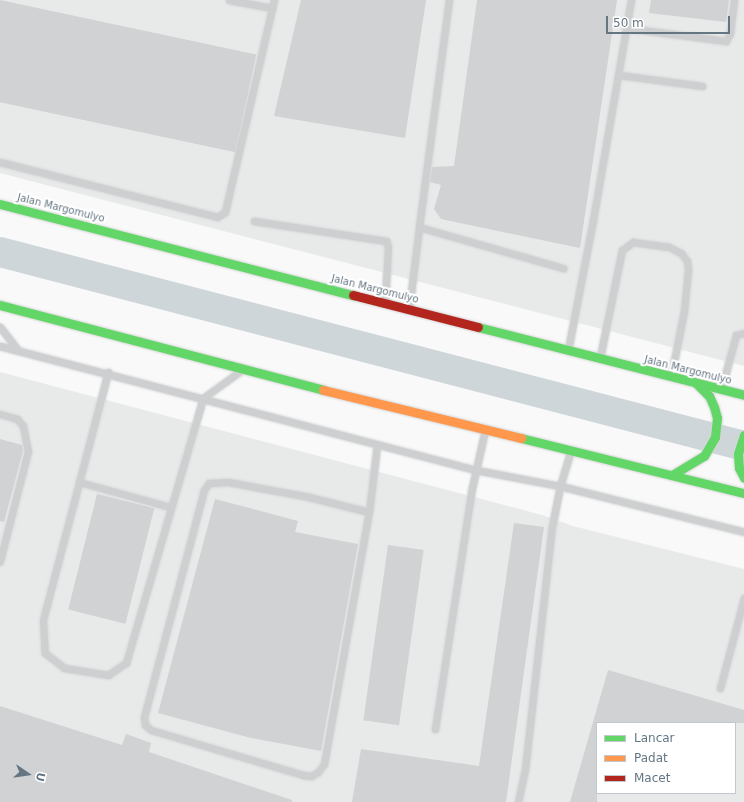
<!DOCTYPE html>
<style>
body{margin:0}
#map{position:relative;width:744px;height:802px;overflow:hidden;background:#f9f9f9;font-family:"DejaVu Sans",sans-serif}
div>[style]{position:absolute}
.built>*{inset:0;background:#e8e9e9}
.river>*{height:30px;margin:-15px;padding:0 15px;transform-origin:15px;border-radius:15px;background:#ced6d9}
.building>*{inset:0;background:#d0d2d3;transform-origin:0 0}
.roads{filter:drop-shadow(0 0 1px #d5d6d7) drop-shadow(0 0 1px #d5d6d7)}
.lane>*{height:7px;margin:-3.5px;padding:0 3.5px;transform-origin:3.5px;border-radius:3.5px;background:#cecfd0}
.fast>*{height:9px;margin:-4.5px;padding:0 4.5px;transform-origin:4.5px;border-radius:4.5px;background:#63d668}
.slow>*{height:9px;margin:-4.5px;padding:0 4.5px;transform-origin:4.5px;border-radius:4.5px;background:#ff974d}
.jam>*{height:9px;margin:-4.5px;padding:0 4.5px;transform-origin:4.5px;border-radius:4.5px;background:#b3261e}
span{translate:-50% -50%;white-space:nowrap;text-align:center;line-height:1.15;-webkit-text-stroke:4px #fff;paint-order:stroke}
.street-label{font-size:10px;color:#657683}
.legend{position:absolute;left:596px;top:722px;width:140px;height:72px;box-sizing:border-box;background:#fff;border:1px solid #c1c8cd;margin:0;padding:5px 7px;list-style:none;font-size:12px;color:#657683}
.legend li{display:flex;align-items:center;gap:8px;height:20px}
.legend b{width:20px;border:1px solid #c1c8cd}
.north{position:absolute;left:8px;top:754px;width:40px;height:40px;-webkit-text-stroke:3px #fff;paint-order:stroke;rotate:103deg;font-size:11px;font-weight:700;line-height:16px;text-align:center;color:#657683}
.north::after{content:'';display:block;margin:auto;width:14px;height:18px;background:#657683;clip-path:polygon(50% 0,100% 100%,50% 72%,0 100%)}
.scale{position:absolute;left:606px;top:16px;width:124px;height:18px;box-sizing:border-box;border:2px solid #657683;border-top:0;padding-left:5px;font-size:12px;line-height:14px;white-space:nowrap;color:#657683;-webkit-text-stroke:3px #fff;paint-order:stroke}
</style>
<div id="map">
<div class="built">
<div style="clip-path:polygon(0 0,744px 0,744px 366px,0 173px)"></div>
<div style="clip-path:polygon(evenodd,0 372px,542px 515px,573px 526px,744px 569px,744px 802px,0 802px,0 372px,597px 723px,735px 723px,735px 793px,597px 793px,597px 723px)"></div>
</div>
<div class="river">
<div style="left:0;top:252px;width:769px;rotate:14.61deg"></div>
</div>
<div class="building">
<div style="left:0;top:0;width:262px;height:100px;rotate:12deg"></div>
<div style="clip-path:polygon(301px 0,426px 0,405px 138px,274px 116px)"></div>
<div style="clip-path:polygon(477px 0,617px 0,580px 248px,441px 219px,434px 209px,441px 185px,430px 182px,432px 167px,454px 166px)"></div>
<div style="clip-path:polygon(651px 0,729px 0,726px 22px,649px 13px)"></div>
<div style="clip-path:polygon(0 439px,22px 445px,23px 451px,4px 522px,0 521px)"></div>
<div style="left:97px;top:494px;width:59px;height:119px;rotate:14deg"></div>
<div style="clip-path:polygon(215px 499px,298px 521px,295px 532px,358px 544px,321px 751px,251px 738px,158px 713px)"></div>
<div style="clip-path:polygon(514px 523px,544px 527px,506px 802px,352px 802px,361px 749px,479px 766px)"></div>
<div style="left:388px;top:545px;width:36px;height:177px;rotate:8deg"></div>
<div style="clip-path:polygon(608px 670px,744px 710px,744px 723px,597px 723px,597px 802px,570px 802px)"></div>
<div style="clip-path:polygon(0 706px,122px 745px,126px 734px,151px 743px,149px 752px,292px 800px,292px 802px,0 802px)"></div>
</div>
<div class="roads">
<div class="lane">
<div style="left:229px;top:0;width:44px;rotate:10.5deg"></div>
<div style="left:272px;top:8px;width:8px;rotate:-76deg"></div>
<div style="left:626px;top:28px;width:101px;rotate:7.4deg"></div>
<div style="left:726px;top:41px;width:9px;rotate:-63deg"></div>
<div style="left:730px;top:33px;width:33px;rotate:-83deg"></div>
<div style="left:619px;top:75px;width:84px;rotate:7.5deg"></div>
<div style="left:0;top:162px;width:224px;rotate:14.2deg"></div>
<div style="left:217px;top:217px;width:9px;rotate:-32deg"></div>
<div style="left:225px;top:212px;width:209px;rotate:-77deg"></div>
<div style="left:254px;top:221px;width:134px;rotate:8.6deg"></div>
<div style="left:386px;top:241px;width:6px;rotate:72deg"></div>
<div style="left:388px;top:247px;width:56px;rotate:93.1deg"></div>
<div style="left:419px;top:227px;width:229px;rotate:-82.5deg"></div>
<div style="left:409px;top:309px;width:83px;rotate:-83deg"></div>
<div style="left:419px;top:227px;width:150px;rotate:15.9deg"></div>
<div style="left:0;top:327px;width:29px;rotate:52deg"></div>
<div style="left:0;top:346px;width:492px;rotate:14.6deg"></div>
<div style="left:476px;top:470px;width:86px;rotate:10.8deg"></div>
<div style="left:560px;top:486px;width:190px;rotate:14deg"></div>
<div style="left:568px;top:350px;width:132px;rotate:-79.1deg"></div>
<div style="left:593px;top:220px;width:223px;rotate:-80.2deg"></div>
<div style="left:600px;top:357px;width:109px;rotate:-78.4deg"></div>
<div style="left:622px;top:250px;width:14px;rotate:-36deg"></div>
<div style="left:633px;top:242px;width:36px;rotate:8deg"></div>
<div style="left:669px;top:247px;width:13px;rotate:27deg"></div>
<div style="left:681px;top:253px;width:10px;rotate:53deg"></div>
<div style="left:687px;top:261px;width:8px;rotate:83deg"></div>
<div style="left:688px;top:269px;width:42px;rotate:95.4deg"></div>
<div style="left:684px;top:311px;width:66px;rotate:101.3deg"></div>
<div style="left:108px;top:372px;width:256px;rotate:104.7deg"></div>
<div style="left:43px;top:620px;width:33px;rotate:87deg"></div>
<div style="left:45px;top:653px;width:24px;rotate:38deg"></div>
<div style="left:64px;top:668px;width:45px;rotate:9deg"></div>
<div style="left:108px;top:675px;width:22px;rotate:-34deg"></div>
<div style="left:126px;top:663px;width:276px;rotate:-73.8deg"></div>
<div style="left:203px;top:398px;width:44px;rotate:-35.8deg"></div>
<div style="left:721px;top:390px;width:57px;rotate:-74.7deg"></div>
<div style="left:736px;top:335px;width:8px;rotate:-14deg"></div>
<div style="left:0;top:414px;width:18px;rotate:16deg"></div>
<div style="left:17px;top:419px;width:9px;rotate:49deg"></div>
<div style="left:23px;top:426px;width:25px;rotate:79deg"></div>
<div style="left:28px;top:451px;width:114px;rotate:104.3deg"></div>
<div style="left:79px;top:482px;width:94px;rotate:15.4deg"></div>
<div style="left:369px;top:512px;width:62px;rotate:-166deg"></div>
<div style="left:309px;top:497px;width:82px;rotate:-169.5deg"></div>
<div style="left:228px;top:482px;width:19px;rotate:177deg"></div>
<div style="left:209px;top:483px;width:9px;rotate:126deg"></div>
<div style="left:204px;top:490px;width:235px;rotate:104.8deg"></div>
<div style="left:144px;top:717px;width:8px;rotate:83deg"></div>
<div style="left:145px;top:725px;width:8px;rotate:40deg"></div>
<div style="left:151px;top:730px;width:159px;rotate:16.5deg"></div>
<div style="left:303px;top:775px;width:8px;rotate:7deg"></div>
<div style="left:311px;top:776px;width:8px;rotate:-30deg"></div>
<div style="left:318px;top:772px;width:10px;rotate:-53deg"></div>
<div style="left:324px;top:764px;width:256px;rotate:-79.9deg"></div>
<div style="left:369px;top:512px;width:67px;rotate:-83.2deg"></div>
<div style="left:720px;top:688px;width:93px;rotate:-75.1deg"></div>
<div style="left:435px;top:729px;width:244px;rotate:-81.3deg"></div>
<div style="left:472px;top:488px;width:59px;rotate:-77.4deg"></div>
<div style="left:518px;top:802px;width:33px;rotate:-78deg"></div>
<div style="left:525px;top:770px;width:244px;rotate:-83.7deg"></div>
<div style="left:552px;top:527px;width:42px;rotate:-79deg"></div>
<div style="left:560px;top:486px;width:37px;rotate:-73deg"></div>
</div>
<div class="fast">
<div style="left:0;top:204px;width:365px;rotate:14.5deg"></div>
<div style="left:0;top:305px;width:334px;rotate:14.7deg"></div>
<div style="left:478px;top:327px;width:275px;rotate:14.3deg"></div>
<div style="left:744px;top:435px;width:20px;rotate:108deg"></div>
<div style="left:738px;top:454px;width:14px;rotate:86deg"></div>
<div style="left:739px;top:468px;width:11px;rotate:63deg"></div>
<div style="left:521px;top:438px;width:230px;rotate:13.9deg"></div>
<div style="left:672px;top:475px;width:37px;rotate:-31deg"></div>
<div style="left:704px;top:456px;width:22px;rotate:-60deg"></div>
<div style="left:715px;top:437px;width:19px;rotate:-84deg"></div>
<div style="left:717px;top:418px;width:11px;rotate:-105deg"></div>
<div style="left:714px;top:407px;width:12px;rotate:-114deg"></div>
<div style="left:709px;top:396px;width:18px;rotate:-135deg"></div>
</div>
<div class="slow">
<div style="left:323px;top:390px;width:204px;rotate:13.6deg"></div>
</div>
<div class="jam">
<div style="left:353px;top:295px;width:129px;rotate:14.4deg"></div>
</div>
</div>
<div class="street-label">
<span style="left:61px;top:208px;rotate:14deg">Jalan Margomulyo</span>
<span style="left:375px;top:289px;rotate:14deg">Jalan Margomulyo</span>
<span style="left:688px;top:370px;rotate:14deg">Jalan Margomulyo</span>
</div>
<ul class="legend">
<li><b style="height:5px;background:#63d668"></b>Lancar</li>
<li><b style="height:5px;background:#ff974d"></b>Padat</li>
<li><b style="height:5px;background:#b3261e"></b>Macet</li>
</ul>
<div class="north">U</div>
<div class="scale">50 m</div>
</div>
